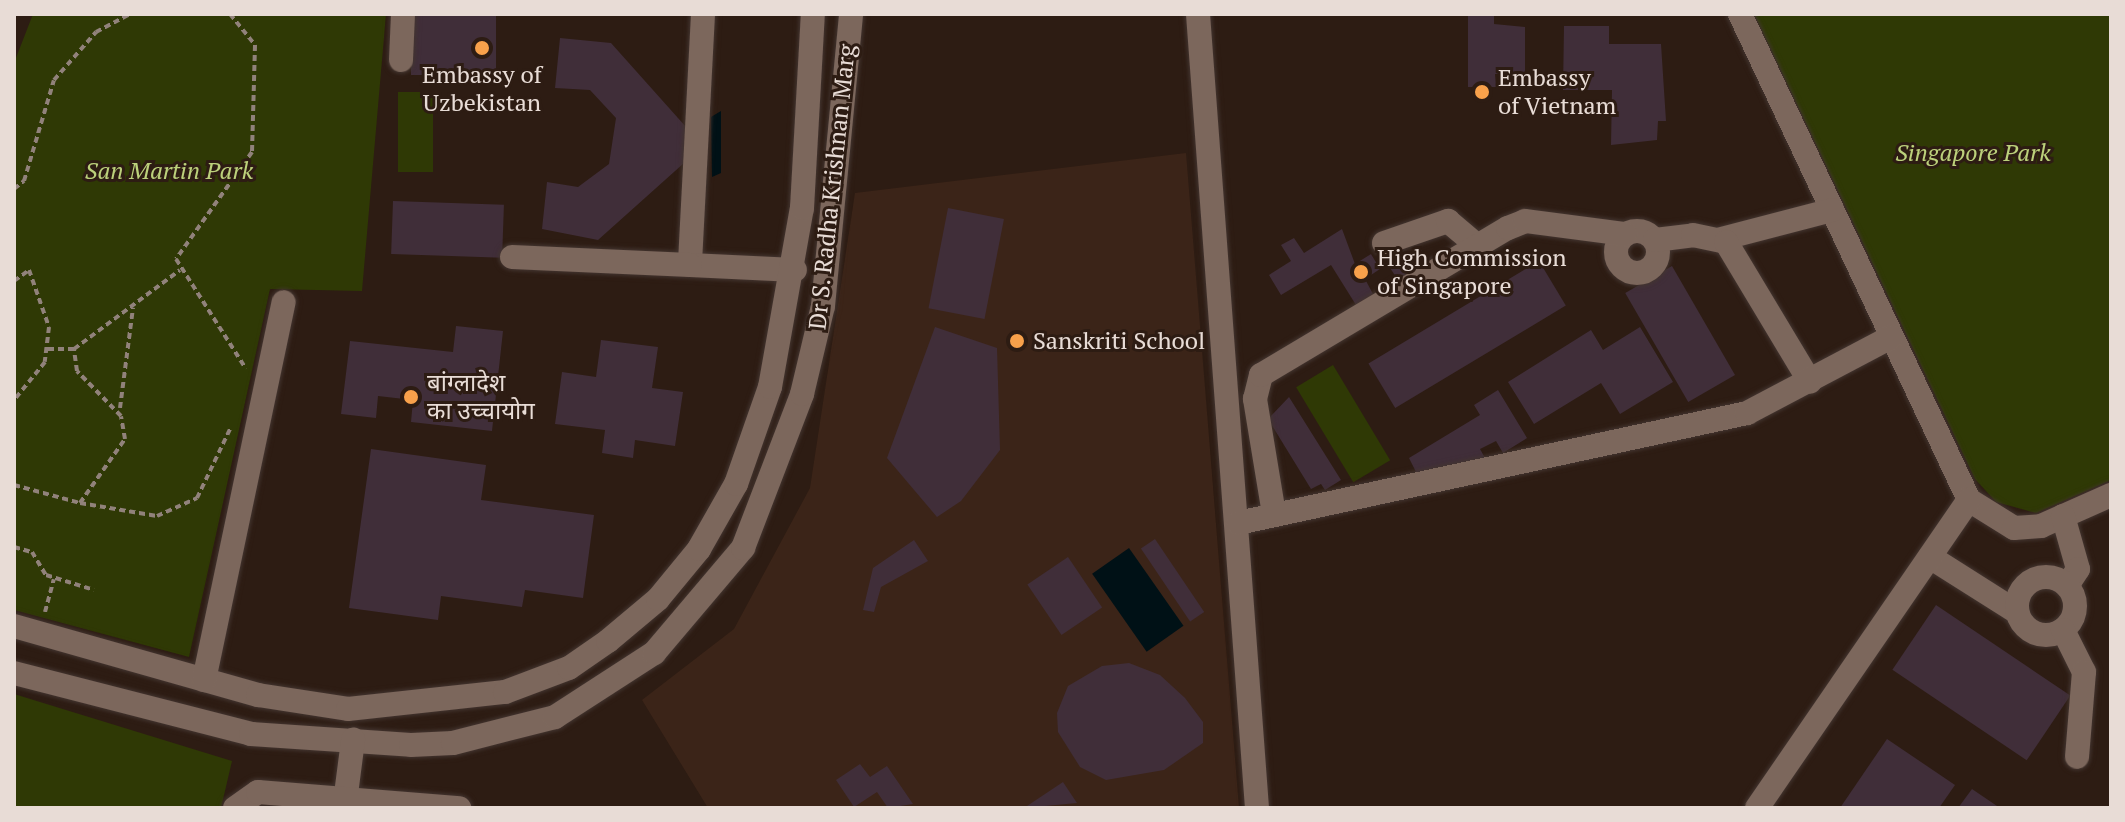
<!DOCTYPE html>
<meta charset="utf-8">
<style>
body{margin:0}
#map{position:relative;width:2125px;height:822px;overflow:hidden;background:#2d1c13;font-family:"PT Serif","Noto Sans Devanagari",serif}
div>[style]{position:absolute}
.built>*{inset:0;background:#3b2418}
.green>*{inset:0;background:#2f3905;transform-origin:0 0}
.water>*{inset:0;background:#001116;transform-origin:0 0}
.building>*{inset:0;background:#402e39;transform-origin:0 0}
.path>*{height:4px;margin-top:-2px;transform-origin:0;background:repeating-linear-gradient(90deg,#91827b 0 6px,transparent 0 10px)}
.roads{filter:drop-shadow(0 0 2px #433530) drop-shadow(0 0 2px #433530)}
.minor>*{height:24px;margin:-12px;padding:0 12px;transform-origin:12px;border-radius:12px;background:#7c675c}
.minor>.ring{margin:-12px;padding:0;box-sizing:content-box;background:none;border:24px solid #7c675c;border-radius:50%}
.dots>*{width:22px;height:22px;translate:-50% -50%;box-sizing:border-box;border:4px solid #2d1c13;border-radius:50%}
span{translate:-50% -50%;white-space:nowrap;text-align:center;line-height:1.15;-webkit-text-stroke:6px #2d1c13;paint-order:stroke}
.poi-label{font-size:24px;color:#e8dcd6}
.left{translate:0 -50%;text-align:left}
.park-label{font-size:24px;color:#bcd17b;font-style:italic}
.street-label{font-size:24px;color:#e8dcd6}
.frame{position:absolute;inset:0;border:16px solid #e8dcd6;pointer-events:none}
</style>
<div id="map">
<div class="built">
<div style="clip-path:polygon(1186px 153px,1239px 808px,708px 808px,642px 700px,734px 629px,810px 488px,855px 193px)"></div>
</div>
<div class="green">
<div style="clip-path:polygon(33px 14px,386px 14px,362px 291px,270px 289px,189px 657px,14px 610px,14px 63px)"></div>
<div style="clip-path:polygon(1754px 14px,2111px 14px,2111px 480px,2036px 513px,1996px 502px,1975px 479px)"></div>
<div style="left:398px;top:92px;width:35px;height:80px"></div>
<div style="left:1333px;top:365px;width:111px;height:43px;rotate:59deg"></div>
<div style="clip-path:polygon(14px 694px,232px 761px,221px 808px,14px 808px)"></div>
</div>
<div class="water">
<div style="clip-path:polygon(721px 111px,721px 173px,712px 177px,711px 117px)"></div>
<div style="left:1129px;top:548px;width:95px;height:45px;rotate:55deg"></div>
</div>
<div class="building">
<div style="left:411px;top:14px;width:85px;height:61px"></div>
<div style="clip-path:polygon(1468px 14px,1494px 14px,1494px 24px,1525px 27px,1525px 72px,1495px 74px,1496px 87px,1468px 87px)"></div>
<div style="clip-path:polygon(1564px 26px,1609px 26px,1609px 44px,1661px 44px,1666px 121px,1658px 121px,1657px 140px,1611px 145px,1612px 90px,1563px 90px)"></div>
<div style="clip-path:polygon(560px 38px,611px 43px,703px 146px,598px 240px,542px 229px,547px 182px,578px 187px,609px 164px,616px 118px,590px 90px,555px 88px)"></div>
<div style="left:393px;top:201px;width:111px;height:53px;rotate:2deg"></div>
<div style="left:948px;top:208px;width:57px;height:102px;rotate:11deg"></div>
<div style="clip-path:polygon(1342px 229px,1355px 264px,1371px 254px,1380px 269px,1365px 279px,1373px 294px,1356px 305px,1331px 265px,1281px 295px,1269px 275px,1291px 261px,1281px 245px,1294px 238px,1304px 253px)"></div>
<div style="left:1420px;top:248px;width:17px;height:36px;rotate:57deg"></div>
<div style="left:1539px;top:261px;width:52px;height:199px;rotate:59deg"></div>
<div style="left:1672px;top:266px;width:126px;height:54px;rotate:60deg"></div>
<div style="clip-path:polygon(456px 326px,503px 331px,492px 431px,411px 422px,413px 400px,378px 396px,376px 418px,341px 414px,350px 341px,453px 352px)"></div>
<div style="clip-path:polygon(935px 327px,997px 348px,1000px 450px,961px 501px,937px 517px,887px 458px)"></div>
<div style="clip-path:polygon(1640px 327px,1673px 382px,1620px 414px,1601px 383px,1534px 424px,1508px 382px,1591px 330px,1603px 350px)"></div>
<div style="clip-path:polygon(601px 340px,658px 347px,652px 388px,683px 392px,675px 446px,635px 440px,633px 458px,602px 453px,605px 430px,555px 424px,562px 372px,596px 377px)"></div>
<div style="clip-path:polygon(1498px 390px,1527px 438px,1503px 453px,1496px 441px,1480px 449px,1485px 458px,1417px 474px,1409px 458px,1480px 415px,1474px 405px)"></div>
<div style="clip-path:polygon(1289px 397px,1341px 480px,1325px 490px,1321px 484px,1311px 489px,1268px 419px)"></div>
<div style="clip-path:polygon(371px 449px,486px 465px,481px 500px,594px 515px,583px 598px,525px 590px,522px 607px,441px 596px,438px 620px,349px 608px)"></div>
<div style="left:1155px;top:539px;width:88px;height:17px;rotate:56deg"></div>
<div style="clip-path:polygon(914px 540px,928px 561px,881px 587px,874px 612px,863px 610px,873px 568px)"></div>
<div style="left:1068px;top:557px;width:61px;height:49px;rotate:56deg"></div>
<div style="left:1936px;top:605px;width:162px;height:78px;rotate:34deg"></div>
<div style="clip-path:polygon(1129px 663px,1160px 675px,1185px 698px,1203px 722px,1203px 743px,1164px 770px,1106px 780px,1080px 767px,1058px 732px,1057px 713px,1068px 686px,1102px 666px)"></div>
<div style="clip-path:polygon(1887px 739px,1955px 785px,1939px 808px,1840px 808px)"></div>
<div style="clip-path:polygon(860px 764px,870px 777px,887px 766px,913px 804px,888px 808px,877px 792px,854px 807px,836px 780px)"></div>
<div style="clip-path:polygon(1063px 782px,1077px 803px,1024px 808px)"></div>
<div style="clip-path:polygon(1972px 789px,2000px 808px,1958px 808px)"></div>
</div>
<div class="path">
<div style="left:230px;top:14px;width:40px;rotate:51deg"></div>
<div style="left:255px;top:45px;width:107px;rotate:91.6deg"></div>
<div style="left:252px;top:152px;width:131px;rotate:125.4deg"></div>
<div style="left:176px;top:259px;width:130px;rotate:57.5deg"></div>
<div style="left:14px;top:189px;width:13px;rotate:-39deg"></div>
<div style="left:24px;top:181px;width:105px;rotate:-73.5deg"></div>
<div style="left:54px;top:80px;width:64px;rotate:-48.8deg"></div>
<div style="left:96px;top:32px;width:38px;rotate:-28deg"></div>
<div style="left:14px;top:281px;width:19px;rotate:-36deg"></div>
<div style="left:29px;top:270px;width:60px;rotate:70.7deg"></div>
<div style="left:49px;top:327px;width:35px;rotate:97deg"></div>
<div style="left:45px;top:362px;width:49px;rotate:129.2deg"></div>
<div style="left:74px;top:349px;width:132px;rotate:-36.7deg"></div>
<div style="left:120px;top:408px;width:101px;rotate:-82.6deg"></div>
<div style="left:14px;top:485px;width:68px;rotate:15.3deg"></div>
<div style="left:80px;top:503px;width:78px;rotate:-54.9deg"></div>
<div style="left:125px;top:439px;width:23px;rotate:-100deg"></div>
<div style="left:121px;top:416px;width:63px;rotate:-134.4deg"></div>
<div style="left:77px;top:371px;width:22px;rotate:-98deg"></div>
<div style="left:74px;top:349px;width:27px;rotate:180deg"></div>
<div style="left:80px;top:503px;width:78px;rotate:9.6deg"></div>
<div style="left:157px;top:516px;width:44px;rotate:-24.2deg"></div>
<div style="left:197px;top:498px;width:79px;rotate:-64.4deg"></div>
<div style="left:14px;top:547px;width:19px;rotate:16deg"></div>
<div style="left:32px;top:552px;width:27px;rotate:59deg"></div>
<div style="left:46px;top:575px;width:50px;rotate:17.4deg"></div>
<div style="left:45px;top:612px;width:34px;rotate:-75deg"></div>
</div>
<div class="roads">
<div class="minor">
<div style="left:703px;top:14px;width:251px;rotate:93deg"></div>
<div style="left:690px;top:265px;width:105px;rotate:2.7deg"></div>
<div style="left:1198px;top:14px;width:796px;rotate:85.75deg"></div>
<div style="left:1740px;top:14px;width:537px;rotate:64.77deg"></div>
<div style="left:1969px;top:500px;width:53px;rotate:31.9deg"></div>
<div style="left:2014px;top:528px;width:27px;rotate:-4deg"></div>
<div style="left:2041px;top:526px;width:77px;rotate:-23.9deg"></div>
<div style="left:401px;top:60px;width:46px;rotate:-87.5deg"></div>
<div class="ring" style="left:1616px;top:231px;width:18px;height:18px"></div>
<div style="left:1721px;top:239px;width:115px;rotate:-14.6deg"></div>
<div style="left:1655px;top:240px;width:38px;rotate:-7deg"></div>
<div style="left:1693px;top:235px;width:34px;rotate:12deg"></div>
<div style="left:1726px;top:242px;width:163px;rotate:59deg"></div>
<div style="left:1384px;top:243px;width:68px;rotate:-19deg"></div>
<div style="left:1448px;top:221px;width:39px;rotate:40deg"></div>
<div style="left:512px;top:257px;width:178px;rotate:2.6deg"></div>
<div style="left:1274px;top:514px;width:117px;rotate:-99.4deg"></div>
<div style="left:1255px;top:399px;width:25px;rotate:-76deg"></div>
<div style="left:1261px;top:375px;width:287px;rotate:-30.8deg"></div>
<div style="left:1508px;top:228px;width:18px;rotate:-22deg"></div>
<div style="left:1525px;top:221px;width:101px;rotate:7.4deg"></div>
<div style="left:2063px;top:516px;width:55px;rotate:74.2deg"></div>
<div style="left:2078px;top:569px;width:20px;rotate:123deg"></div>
<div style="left:1238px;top:523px;width:521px;rotate:-12.19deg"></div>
<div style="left:1747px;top:413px;width:163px;rotate:-27.8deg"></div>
<div style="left:1930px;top:557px;width:103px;rotate:32.3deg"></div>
<div class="ring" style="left:2017px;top:577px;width:34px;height:34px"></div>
<div style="left:14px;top:626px;width:254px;rotate:15.8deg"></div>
<div style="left:258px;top:695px;width:91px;rotate:8.8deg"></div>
<div style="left:348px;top:709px;width:158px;rotate:-6.2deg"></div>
<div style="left:505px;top:692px;width:68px;rotate:-20.6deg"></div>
<div style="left:569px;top:668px;width:47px;rotate:-34.7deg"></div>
<div style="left:608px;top:641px;width:65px;rotate:-40deg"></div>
<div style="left:658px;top:599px;width:65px;rotate:-50.6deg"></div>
<div style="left:699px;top:549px;width:75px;rotate:-60.4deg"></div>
<div style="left:736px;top:484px;width:103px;rotate:-70.7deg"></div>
<div style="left:770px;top:387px;width:182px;rotate:-79.9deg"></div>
<div style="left:802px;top:208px;width:194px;rotate:-86.8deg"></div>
<div style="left:2063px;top:630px;width:47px;rotate:63.4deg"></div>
<div style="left:2084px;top:672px;width:85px;rotate:94.7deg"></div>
<div style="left:14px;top:673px;width:245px;rotate:14.4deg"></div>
<div style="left:251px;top:734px;width:160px;rotate:3.9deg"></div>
<div style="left:411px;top:745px;width:42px;rotate:-2.7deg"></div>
<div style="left:453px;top:743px;width:105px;rotate:-14.3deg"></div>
<div style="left:555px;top:717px;width:118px;rotate:-32.9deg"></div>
<div style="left:654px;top:653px;width:138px;rotate:-49.7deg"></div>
<div style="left:743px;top:548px;width:165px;rotate:-69deg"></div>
<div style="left:802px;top:394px;width:90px;rotate:-76.6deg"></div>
<div style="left:823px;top:306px;width:293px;rotate:-84.5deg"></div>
<div style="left:204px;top:680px;width:386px;rotate:-78.1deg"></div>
<div style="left:345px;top:802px;width:63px;rotate:-82.6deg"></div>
<div style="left:235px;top:808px;width:28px;rotate:-35deg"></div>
<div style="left:258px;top:792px;width:202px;rotate:4.6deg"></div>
<div style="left:1757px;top:808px;width:374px;rotate:-55.5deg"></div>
</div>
</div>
<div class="dots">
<div style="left:482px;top:48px;background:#f8a14b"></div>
<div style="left:1482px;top:92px;background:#f8a14b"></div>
<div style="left:1361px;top:272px;background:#f8a14b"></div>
<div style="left:1017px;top:341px;background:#f8a14b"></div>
<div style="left:411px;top:397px;background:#f8a14b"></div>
</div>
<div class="poi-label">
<span style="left:482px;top:89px">Embassy of<br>Uzbekistan</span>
<span class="left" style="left:1498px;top:92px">Embassy<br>of Vietnam</span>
<span class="left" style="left:1377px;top:272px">High Commission<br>of Singapore</span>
<span class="left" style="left:1033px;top:341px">Sanskriti School</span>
<span class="left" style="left:427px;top:397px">बांग्लादेश<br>का उच्चायोग</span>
</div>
<div class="park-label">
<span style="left:1973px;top:153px">Singapore Park</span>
<span style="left:169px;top:171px">San Martin Park</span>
</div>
<div class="street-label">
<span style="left:832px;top:187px;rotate:-84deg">Dr S. Radha Krishnan Marg</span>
</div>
<div class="frame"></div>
</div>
